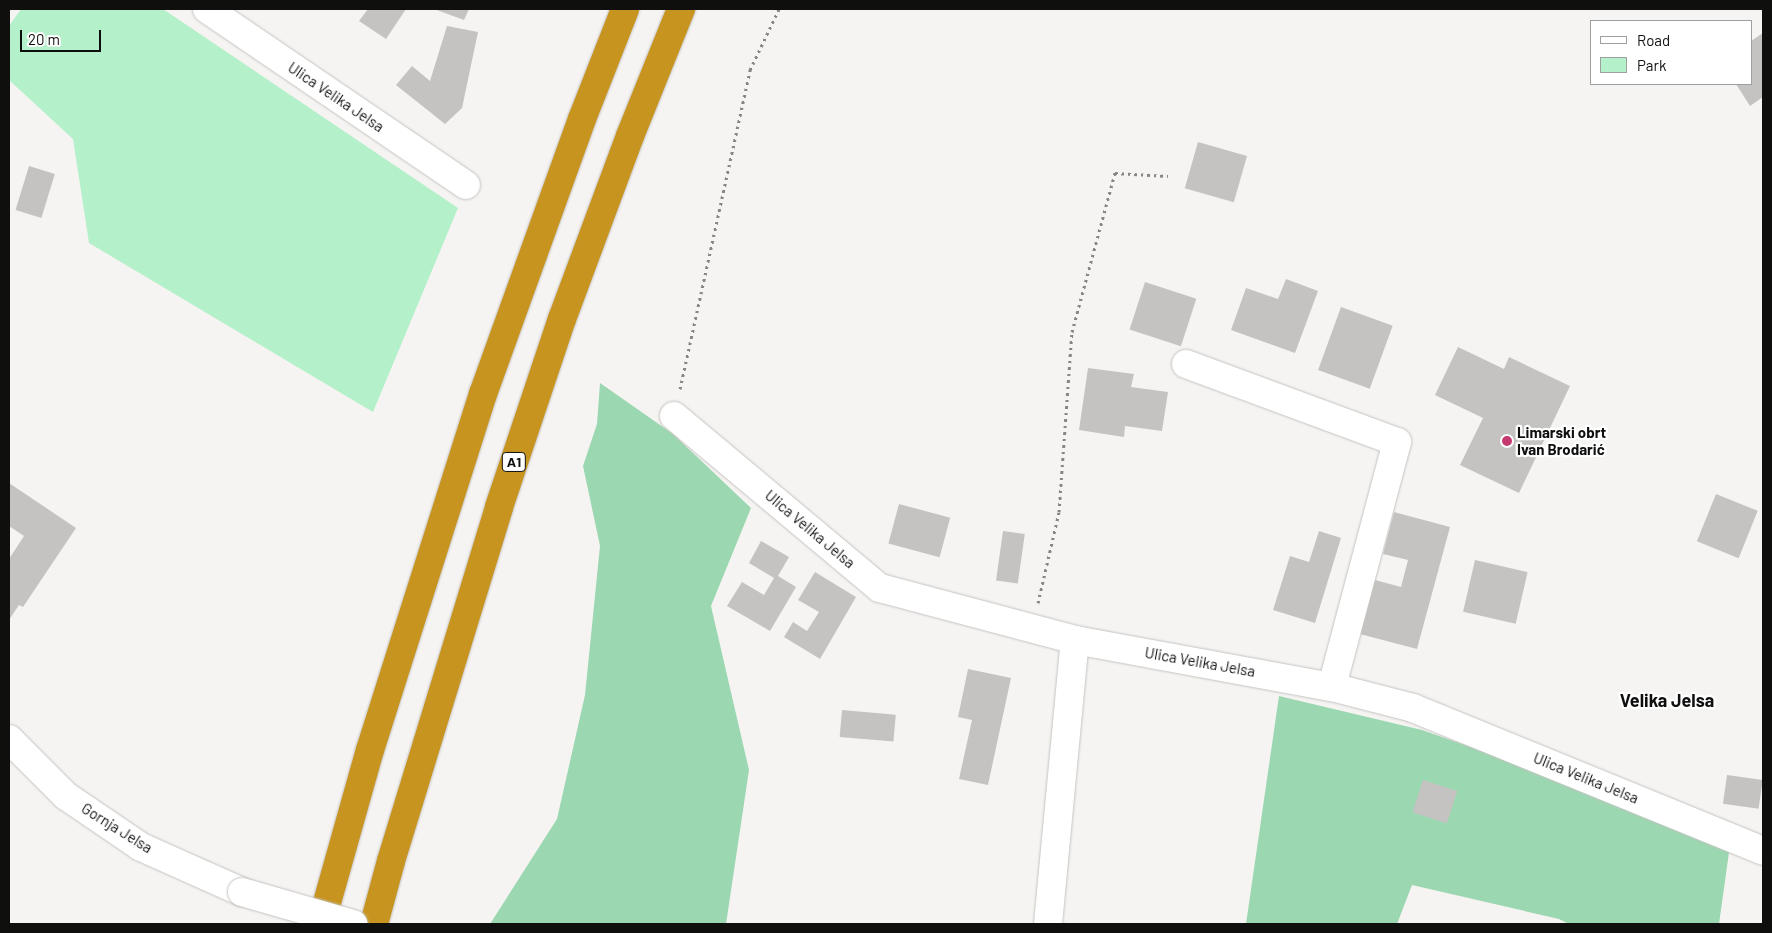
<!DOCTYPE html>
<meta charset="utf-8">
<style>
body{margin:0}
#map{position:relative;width:1772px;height:933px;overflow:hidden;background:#f6f4f2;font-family:Barlow,sans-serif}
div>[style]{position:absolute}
.green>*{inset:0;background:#b4f0c9}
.forest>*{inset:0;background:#9bd7b1}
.building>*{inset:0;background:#c5c3c1;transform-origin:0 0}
.path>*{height:3px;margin-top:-1.5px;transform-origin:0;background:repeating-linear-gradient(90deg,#878685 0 2.5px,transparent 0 6.5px)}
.roads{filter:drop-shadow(0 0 1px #c5c3c1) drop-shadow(0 0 1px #c5c3c1)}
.minor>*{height:28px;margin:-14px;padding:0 14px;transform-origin:14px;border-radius:14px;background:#fff}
.highway>*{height:28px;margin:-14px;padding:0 14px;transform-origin:14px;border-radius:14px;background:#c7951f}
.bridges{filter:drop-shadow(0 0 1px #c5c3c1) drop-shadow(0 0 1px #c5c3c1)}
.minor-bridge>*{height:28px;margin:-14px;padding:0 14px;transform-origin:14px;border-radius:14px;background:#fff}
.dots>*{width:14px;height:14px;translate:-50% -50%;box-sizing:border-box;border:2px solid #fff;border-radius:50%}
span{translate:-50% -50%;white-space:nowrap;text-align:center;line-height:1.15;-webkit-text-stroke:4.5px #fff;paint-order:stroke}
.shield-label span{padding:1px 4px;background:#fff;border:1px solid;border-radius:4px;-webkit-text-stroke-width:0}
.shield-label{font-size:14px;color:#0f0f0e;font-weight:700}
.street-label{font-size:15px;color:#0f0f0e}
.poi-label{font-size:15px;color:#0f0f0e;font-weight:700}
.left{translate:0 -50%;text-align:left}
.quarter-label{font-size:18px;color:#0f0f0e;font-weight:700}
.frame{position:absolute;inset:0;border:10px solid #0f0f0e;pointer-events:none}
.legend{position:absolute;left:1590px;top:20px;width:162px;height:65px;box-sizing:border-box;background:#fff;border:1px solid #9f9f9f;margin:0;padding:6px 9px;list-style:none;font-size:15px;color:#0f0f0e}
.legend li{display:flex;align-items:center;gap:10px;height:25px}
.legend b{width:25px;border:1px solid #9f9f9f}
.scale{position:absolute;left:20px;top:30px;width:81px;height:22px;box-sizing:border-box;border:2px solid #0f0f0e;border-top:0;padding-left:6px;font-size:15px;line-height:18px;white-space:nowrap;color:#0f0f0e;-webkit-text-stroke:4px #fff;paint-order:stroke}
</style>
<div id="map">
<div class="green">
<div style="clip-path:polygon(21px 9px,163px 9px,458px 208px,373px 412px,89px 243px,73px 139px,9px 80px,9px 26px)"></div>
</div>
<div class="forest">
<div style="clip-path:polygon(600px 383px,673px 434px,751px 508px,711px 606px,749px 770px,726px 924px,490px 924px,557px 819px,585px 695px,600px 546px,583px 466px,597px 424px)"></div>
<div style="clip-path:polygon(1279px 696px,1422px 730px,1731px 838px,1719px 924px,1569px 924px,1559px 919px,1412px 885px,1397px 924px,1246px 924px)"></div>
</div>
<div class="building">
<div style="clip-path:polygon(368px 9px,406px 9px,386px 39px,359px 21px)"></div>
<div style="clip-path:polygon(434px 9px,469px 9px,464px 20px)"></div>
<div style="clip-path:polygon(447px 26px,478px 32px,462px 108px,445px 124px,396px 85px,412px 66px,430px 81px)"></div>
<div style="clip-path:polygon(1763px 33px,1763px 97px,1750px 106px,1736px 84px,1751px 84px,1751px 41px)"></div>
<div style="left:1198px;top:142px;width:51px;height:48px;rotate:16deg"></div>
<div style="left:29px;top:166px;width:27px;height:46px;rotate:17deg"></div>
<div style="clip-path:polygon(1286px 279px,1318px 291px,1295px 353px,1231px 330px,1246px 288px,1278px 299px)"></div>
<div style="left:1145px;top:282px;width:54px;height:50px;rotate:18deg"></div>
<div style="left:1341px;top:307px;width:55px;height:67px;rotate:20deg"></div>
<div style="clip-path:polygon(1458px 347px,1504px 369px,1509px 357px,1570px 386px,1519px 493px,1460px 465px,1483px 418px,1435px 395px)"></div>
<div style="clip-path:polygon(1088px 368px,1134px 374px,1131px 387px,1168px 392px,1162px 431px,1125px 426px,1124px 437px,1079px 430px)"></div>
<div style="clip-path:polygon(9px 483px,76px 528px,23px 607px,19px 605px,9px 620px,9px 559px,24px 536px,9px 526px)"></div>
<div style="left:1716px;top:494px;width:45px;height:51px;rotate:22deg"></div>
<div style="left:899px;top:504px;width:53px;height:41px;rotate:15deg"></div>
<div style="clip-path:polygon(1394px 512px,1450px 527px,1417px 649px,1360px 634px,1375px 580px,1401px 587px,1408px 560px,1383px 554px)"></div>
<div style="left:1003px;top:531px;width:22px;height:50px;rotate:8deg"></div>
<div style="clip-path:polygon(1319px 531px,1341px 538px,1315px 623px,1273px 610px,1290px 556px,1309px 562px)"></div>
<div style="clip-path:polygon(761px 541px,789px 557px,778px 576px,796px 587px,770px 631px,727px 606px,742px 582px,764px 595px,774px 578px,749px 563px)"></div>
<div style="left:1475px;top:560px;width:54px;height:53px;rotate:13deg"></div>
<div style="clip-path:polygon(815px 572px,856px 597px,820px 659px,784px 637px,793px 622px,807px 631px,819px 612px,798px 600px)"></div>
<div style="clip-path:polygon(968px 669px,1011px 678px,988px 785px,959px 779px,972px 720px,958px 717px)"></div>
<div style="left:842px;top:710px;width:54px;height:27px;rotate:5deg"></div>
<div style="left:1727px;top:775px;width:36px;height:29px;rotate:8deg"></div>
<div style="left:1423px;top:780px;width:36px;height:34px;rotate:18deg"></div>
</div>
<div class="path">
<div style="left:680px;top:389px;width:327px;rotate:-77.6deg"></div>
<div style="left:750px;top:70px;width:68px;rotate:-64.6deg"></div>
<div style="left:1038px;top:603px;width:93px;rotate:-77deg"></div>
<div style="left:1059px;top:512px;width:180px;rotate:-85.9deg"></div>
<div style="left:1072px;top:332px;width:165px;rotate:-74.9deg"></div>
<div style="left:1115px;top:173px;width:53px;rotate:3.2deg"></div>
</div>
<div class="roads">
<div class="minor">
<div style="left:207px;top:9px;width:313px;rotate:34.2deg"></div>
<div style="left:1186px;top:364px;width:225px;rotate:20.3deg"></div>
<div style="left:1397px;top:442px;width:253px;rotate:104.9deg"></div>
<div style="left:674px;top:416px;width:268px;rotate:39.9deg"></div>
<div style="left:880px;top:588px;width:202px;rotate:14.9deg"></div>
<div style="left:1075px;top:640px;width:261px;rotate:10.4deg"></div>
<div style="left:1332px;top:687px;width:84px;rotate:14.5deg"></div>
<div style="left:1413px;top:708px;width:378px;rotate:22.2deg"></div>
<div style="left:9px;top:739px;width:81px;rotate:45deg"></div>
<div style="left:66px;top:796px;width:91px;rotate:34.2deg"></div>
<div style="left:141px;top:847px;width:111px;rotate:24deg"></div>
<div style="left:1048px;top:924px;width:285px;rotate:-84.6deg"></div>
</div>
<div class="highway">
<div style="left:321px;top:924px;width:181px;rotate:-74.3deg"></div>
<div style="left:370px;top:750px;width:374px;rotate:-72.4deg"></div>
<div style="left:483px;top:394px;width:292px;rotate:-70.2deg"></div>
<div style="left:582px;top:119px;width:118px;rotate:-68.6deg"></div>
<div style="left:374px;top:924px;width:65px;rotate:-74.9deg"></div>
<div style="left:391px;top:861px;width:370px;rotate:-73deg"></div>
<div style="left:499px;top:507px;width:198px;rotate:-71.5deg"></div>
<div style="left:562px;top:319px;width:195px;rotate:-69.6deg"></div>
<div style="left:630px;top:136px;width:137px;rotate:-68.1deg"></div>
</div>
</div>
<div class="bridges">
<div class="minor-bridge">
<div style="left:242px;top:892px;width:116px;rotate:16.1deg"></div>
</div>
</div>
<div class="dots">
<div style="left:1507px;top:441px;background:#c4396f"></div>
</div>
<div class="shield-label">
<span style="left:514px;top:462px">A1</span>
</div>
<div class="street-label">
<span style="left:336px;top:97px;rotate:34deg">Ulica Velika Jelsa</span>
<span style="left:810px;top:529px;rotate:40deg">Ulica Velika Jelsa</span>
<span style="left:1200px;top:662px;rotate:10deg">Ulica Velika Jelsa</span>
<span style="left:1586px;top:778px;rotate:22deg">Ulica Velika Jelsa</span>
<span style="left:117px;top:828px;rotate:32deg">Gornja Jelsa</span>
</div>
<div class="poi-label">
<span class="left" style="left:1517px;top:441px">Limarski obrt<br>Ivan Brodarić</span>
</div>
<div class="quarter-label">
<span style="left:1667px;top:700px">Velika Jelsa</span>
</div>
<div class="frame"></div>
<ul class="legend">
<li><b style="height:6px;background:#fff"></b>Road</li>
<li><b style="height:14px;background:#b4f0c9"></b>Park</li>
</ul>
<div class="scale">20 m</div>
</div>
